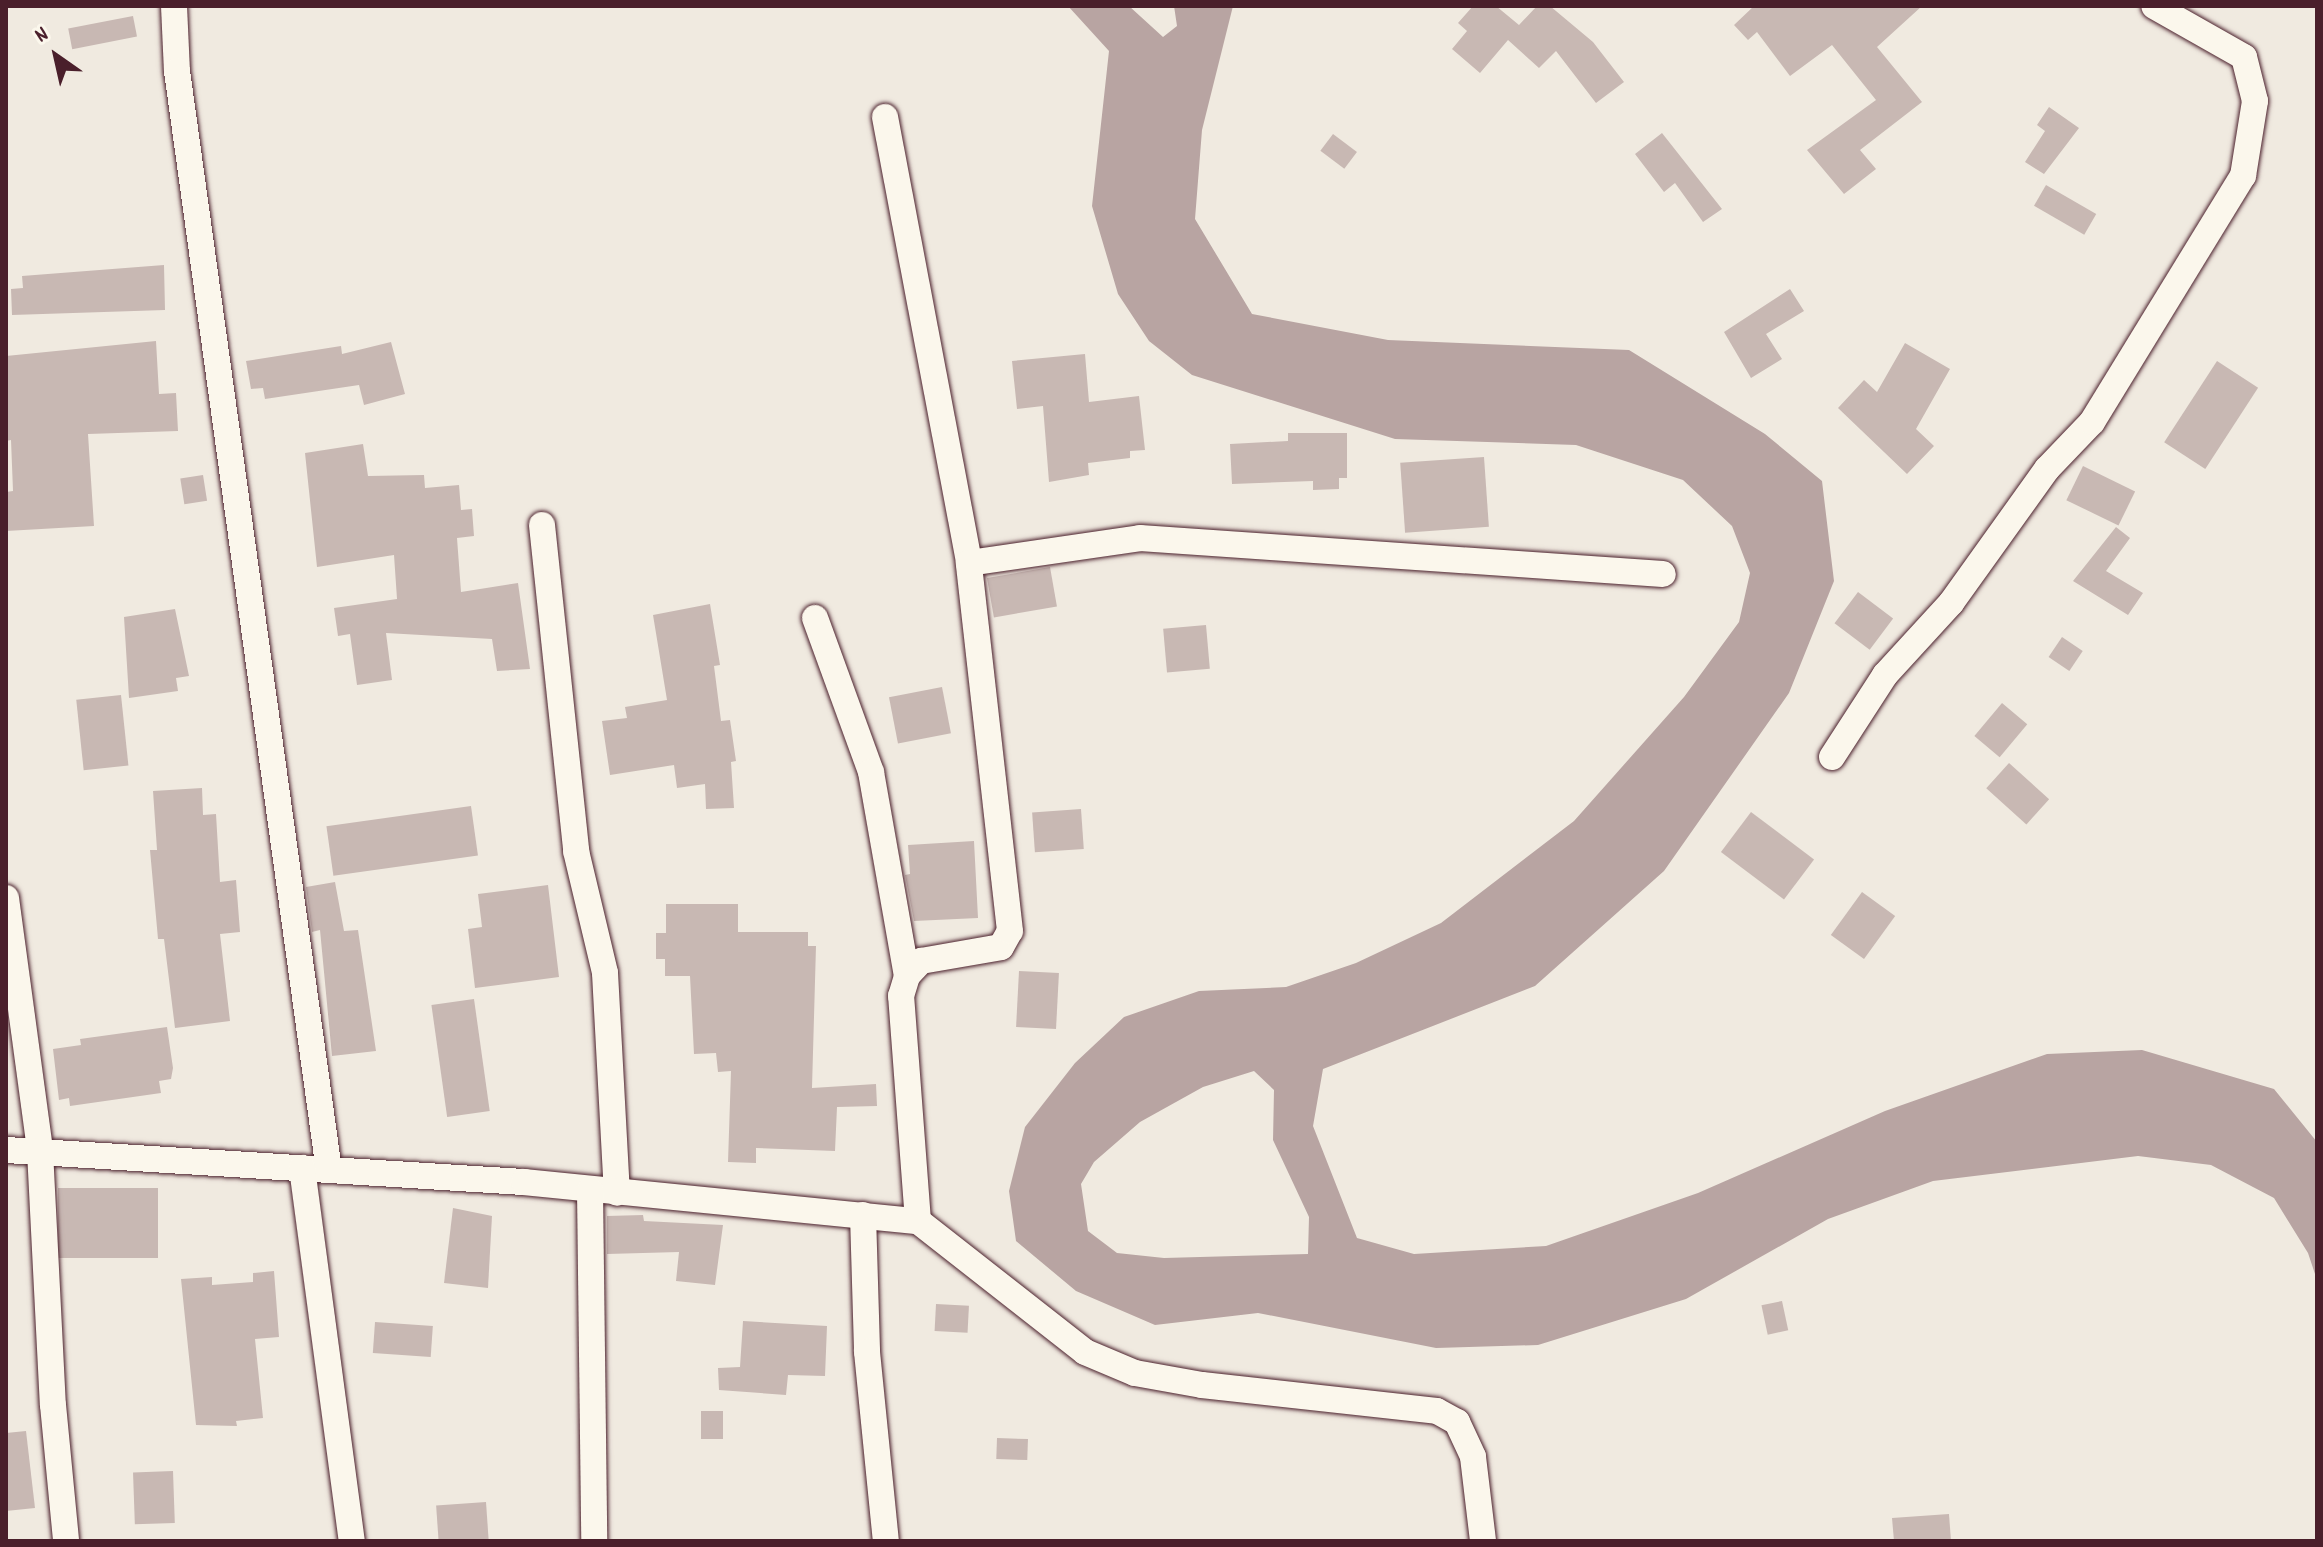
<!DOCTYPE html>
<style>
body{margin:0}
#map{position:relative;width:2323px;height:1547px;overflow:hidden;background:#f0eae0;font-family:Dekko,sans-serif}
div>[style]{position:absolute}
.water>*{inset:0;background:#b8a4a2}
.building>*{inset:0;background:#c8b8b3;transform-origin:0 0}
.roads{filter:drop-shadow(0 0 2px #4a1f2b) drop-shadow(0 0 2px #4a1f2b)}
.minor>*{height:26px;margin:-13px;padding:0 13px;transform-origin:13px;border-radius:13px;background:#fbf7ec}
span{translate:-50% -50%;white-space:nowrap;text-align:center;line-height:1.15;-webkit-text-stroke:6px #fbf7ec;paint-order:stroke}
.frame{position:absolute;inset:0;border:8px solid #4a1f2b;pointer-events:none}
.north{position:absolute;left:16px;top:16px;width:80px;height:80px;-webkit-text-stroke:6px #fbf7ec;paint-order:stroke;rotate:326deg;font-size:22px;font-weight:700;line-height:32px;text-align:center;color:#4a1f2b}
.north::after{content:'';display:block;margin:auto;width:28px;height:36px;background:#4a1f2b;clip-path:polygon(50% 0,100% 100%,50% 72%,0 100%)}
</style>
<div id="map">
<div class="water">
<div style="clip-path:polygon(evenodd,1068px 6px,1129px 6px,1163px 37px,1177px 26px,1174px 6px,1233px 6px,1202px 130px,1195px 219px,1252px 314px,1388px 340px,1629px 350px,1765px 434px,1822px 481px,1834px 581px,1789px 693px,1664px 871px,1535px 986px,1323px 1069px,1313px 1126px,1357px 1238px,1414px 1254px,1546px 1246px,1698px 1193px,1885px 1111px,2047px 1054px,2142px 1050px,2274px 1089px,2317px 1142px,2317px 1280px,2308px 1253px,2274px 1198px,2211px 1165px,2138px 1156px,1933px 1181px,1828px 1219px,1686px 1299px,1538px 1345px,1436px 1348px,1258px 1313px,1155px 1325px,1076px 1291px,1016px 1241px,1009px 1191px,1025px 1127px,1075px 1063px,1124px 1017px,1199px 991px,1286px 987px,1356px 963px,1441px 923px,1574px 821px,1684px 697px,1739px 622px,1750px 573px,1732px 526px,1683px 480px,1576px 445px,1395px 439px,1192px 375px,1149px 341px,1118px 294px,1092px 206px,1109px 51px,1068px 6px,1254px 1071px,1274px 1090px,1273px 1140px,1309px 1217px,1308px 1254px,1164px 1258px,1117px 1253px,1088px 1231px,1081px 1184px,1094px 1162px,1140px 1122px,1203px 1087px,1254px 1071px)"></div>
</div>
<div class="building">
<div style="clip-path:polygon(1473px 6px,1496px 6px,1519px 25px,1537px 6px,1550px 6px,1593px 42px,1624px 82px,1596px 103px,1556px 51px,1539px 68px,1508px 40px,1480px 73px,1452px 49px,1467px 31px,1458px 23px)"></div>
<div style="clip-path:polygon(1754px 6px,1922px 6px,1877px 47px,1922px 102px,1860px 150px,1876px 169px,1844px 194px,1807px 150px,1876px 100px,1832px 45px,1790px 76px,1757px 32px,1748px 40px,1734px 25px)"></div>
<div style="left:133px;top:16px;width:21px;height:66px;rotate:79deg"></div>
<div style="clip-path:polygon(2049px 107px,2079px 128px,2044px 174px,2025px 162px,2045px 131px,2037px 125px)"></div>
<div style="clip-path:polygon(1662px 133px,1722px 209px,1703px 222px,1675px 183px,1664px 192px,1635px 154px)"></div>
<div style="left:1333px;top:134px;width:30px;height:21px;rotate:37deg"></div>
<div style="left:2046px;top:185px;width:58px;height:24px;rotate:30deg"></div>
<div style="clip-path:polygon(164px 265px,165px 310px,12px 315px,11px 289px,23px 288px,22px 276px)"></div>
<div style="clip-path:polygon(1790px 289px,1804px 311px,1766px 334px,1782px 359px,1751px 378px,1724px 332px)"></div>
<div style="clip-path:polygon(156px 341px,159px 394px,176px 393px,178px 431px,88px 434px,94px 526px,6px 531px,6px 492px,13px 491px,11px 440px,6px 441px,6px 356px)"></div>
<div style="clip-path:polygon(391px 342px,405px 394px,364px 405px,359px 385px,265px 399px,263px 388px,251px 389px,246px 361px,341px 346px,342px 354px)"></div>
<div style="clip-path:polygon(1905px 343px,1950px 369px,1916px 429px,1934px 446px,1907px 474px,1838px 408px,1864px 380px,1877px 392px)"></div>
<div style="clip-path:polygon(1085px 354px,1089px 402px,1139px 396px,1145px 450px,1130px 451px,1130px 458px,1088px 463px,1089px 475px,1049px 482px,1043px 406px,1017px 409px,1012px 361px)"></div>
<div style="left:2217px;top:361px;width:49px;height:97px;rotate:33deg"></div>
<div style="clip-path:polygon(1288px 433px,1347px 433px,1347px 478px,1339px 478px,1339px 489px,1313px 490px,1313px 481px,1232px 484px,1230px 444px,1288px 441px)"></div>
<div style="clip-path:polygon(363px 444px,368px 476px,424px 475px,425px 488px,459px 485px,461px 510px,472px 509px,474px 536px,457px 538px,461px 592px,518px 583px,530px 669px,497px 671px,492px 639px,386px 633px,392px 680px,357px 685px,350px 634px,338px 636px,334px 608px,397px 599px,394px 555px,317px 567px,305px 453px)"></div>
<div style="left:1484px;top:457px;width:70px;height:84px;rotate:86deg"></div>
<div style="left:2083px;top:466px;width:58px;height:38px;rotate:26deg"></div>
<div style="left:203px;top:475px;width:26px;height:23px;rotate:81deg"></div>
<div style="clip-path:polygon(2116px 527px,2130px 538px,2106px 571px,2143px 593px,2128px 615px,2073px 581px)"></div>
<div style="left:1050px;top:567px;width:40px;height:64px;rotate:80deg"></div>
<div style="left:1858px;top:592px;width:44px;height:39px;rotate:37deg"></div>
<div style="clip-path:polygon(710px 604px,720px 665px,714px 666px,721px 721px,730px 720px,736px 761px,731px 762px,734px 808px,706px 809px,705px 784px,677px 788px,674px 765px,610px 775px,602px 721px,627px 718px,625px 707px,667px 700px,653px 615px)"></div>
<div style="clip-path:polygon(175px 609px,189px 676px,176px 678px,178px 691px,129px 698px,124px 617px)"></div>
<div style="left:1206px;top:625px;width:44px;height:43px;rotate:85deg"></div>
<div style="left:2062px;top:637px;width:25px;height:24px;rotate:34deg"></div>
<div style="left:942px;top:687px;width:47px;height:54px;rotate:79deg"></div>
<div style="left:121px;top:695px;width:71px;height:45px;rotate:84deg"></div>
<div style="left:2002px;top:703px;width:33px;height:43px;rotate:40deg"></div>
<div style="left:2009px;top:763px;width:54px;height:34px;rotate:42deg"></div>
<div style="clip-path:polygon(202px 788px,203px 815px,216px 814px,220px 882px,236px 880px,240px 932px,220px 934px,230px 1021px,175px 1028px,164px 939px,158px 939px,150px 850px,157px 850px,153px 791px)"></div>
<div style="left:471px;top:806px;width:50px;height:146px;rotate:82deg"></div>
<div style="left:1081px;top:809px;width:40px;height:49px;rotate:86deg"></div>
<div style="left:1751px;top:812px;width:79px;height:50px;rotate:37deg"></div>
<div style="clip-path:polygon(974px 841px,978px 918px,914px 921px,905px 875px,910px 874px,908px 845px)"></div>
<div style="clip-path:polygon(335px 882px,344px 931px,358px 930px,376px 1051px,332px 1056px,320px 930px,312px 932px,306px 887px)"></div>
<div style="clip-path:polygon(548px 885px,559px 977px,475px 988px,468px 929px,482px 927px,478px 894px)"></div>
<div style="left:1862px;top:892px;width:41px;height:53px;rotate:36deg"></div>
<div style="clip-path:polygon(666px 904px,738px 904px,738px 932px,808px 932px,808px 946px,816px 946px,812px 1088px,876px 1084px,877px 1106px,837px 1107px,835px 1151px,756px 1148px,756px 1163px,728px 1162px,731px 1071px,718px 1072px,716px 1053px,694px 1054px,690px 976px,665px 976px,665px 959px,656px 959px,656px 933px,666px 933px)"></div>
<div style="left:1019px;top:971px;width:40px;height:56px;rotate:3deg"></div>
<div style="left:474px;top:999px;width:113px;height:43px;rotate:82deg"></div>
<div style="clip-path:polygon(167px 1027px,173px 1068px,171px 1079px,159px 1081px,161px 1093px,70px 1106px,69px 1098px,59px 1100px,53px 1049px,81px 1045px,80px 1039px)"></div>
<div style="left:58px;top:1188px;width:100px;height:70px"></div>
<div style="clip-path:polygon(453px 1208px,492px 1216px,488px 1288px,444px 1283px)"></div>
<div style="clip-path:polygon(643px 1215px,644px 1221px,723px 1225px,715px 1285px,676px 1281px,679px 1252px,607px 1254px,607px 1216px)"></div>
<div style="clip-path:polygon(274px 1271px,279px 1337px,255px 1339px,263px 1418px,236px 1421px,237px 1426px,196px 1425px,181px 1279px,212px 1277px,212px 1285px,253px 1282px,253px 1273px)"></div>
<div style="left:1782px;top:1301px;width:30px;height:21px;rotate:78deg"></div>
<div style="left:936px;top:1304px;width:33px;height:27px;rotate:3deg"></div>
<div style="clip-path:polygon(743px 1321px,827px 1326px,825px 1376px,788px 1375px,786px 1395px,719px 1390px,718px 1368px,740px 1367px)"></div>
<div style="left:375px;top:1322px;width:58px;height:31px;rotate:4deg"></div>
<div style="left:701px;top:1411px;width:22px;height:28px"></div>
<div style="clip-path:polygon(26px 1431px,35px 1508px,6px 1511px,6px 1433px)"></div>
<div style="left:997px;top:1438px;width:31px;height:21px;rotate:2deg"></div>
<div style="left:173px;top:1471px;width:52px;height:40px;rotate:88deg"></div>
<div style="left:486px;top:1502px;width:39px;height:50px;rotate:86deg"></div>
<div style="clip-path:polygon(1949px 1514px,1951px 1541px,1894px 1541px,1892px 1518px)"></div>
</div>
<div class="roads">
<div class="minor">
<div style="left:174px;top:6px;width:65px;rotate:87.4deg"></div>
<div style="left:177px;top:71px;width:1109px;rotate:82.13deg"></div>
<div style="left:885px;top:117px;width:454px;rotate:79.3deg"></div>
<div style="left:542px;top:525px;width:328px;rotate:84deg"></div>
<div style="left:576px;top:851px;width:125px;rotate:76.6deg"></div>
<div style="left:605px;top:973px;width:220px;rotate:86.9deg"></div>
<div style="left:815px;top:618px;width:164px;rotate:70deg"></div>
<div style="left:871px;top:772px;width:207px;rotate:80deg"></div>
<div style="left:1832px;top:757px;width:98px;rotate:-57.1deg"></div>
<div style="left:1885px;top:675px;width:98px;rotate:-47.5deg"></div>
<div style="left:1951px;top:603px;width:165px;rotate:-54.4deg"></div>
<div style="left:2047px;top:469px;width:65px;rotate:-46.2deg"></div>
<div style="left:2092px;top:422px;width:289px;rotate:-58.5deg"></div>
<div style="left:2243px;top:176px;width:76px;rotate:-80.9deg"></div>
<div style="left:2255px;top:101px;width:45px;rotate:-104deg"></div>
<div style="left:2244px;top:57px;width:103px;rotate:-150.5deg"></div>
<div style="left:6px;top:898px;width:255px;rotate:82.3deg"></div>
<div style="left:40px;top:1151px;width:254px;rotate:87.1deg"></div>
<div style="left:53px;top:1405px;width:137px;rotate:84.5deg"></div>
<div style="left:6px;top:1150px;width:519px;rotate:3.54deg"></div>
<div style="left:524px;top:1182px;width:396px;rotate:5.7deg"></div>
<div style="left:918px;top:1221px;width:212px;rotate:38.1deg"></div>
<div style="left:1085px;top:1352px;width:54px;rotate:22.8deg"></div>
<div style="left:1135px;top:1373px;width:68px;rotate:10.2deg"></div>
<div style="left:1202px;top:1385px;width:236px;rotate:6.3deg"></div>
<div style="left:1437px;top:1411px;width:23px;rotate:29deg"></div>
<div style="left:1457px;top:1422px;width:38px;rotate:65deg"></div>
<div style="left:1473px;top:1457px;width:85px;rotate:83.2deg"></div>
<div style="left:302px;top:1168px;width:376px;rotate:82.4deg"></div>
<div style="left:590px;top:1190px;width:351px;rotate:89.3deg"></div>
<div style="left:863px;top:1215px;width:137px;rotate:88.3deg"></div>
<div style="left:867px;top:1352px;width:190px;rotate:84.3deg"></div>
<div style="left:918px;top:1221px;width:226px;rotate:-94.3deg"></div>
<div style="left:901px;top:996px;width:21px;rotate:-73deg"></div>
<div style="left:907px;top:976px;width:21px;rotate:-47deg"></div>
<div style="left:921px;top:961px;width:81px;rotate:-9.9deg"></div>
<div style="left:1001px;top:947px;width:18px;rotate:-61deg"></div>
<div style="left:1010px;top:931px;width:370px;rotate:-96.4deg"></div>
<div style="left:969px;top:563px;width:173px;rotate:-8.3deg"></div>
<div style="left:1140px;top:538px;width:524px;rotate:3.94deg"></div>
</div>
</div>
<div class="frame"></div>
<div class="north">N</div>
</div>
